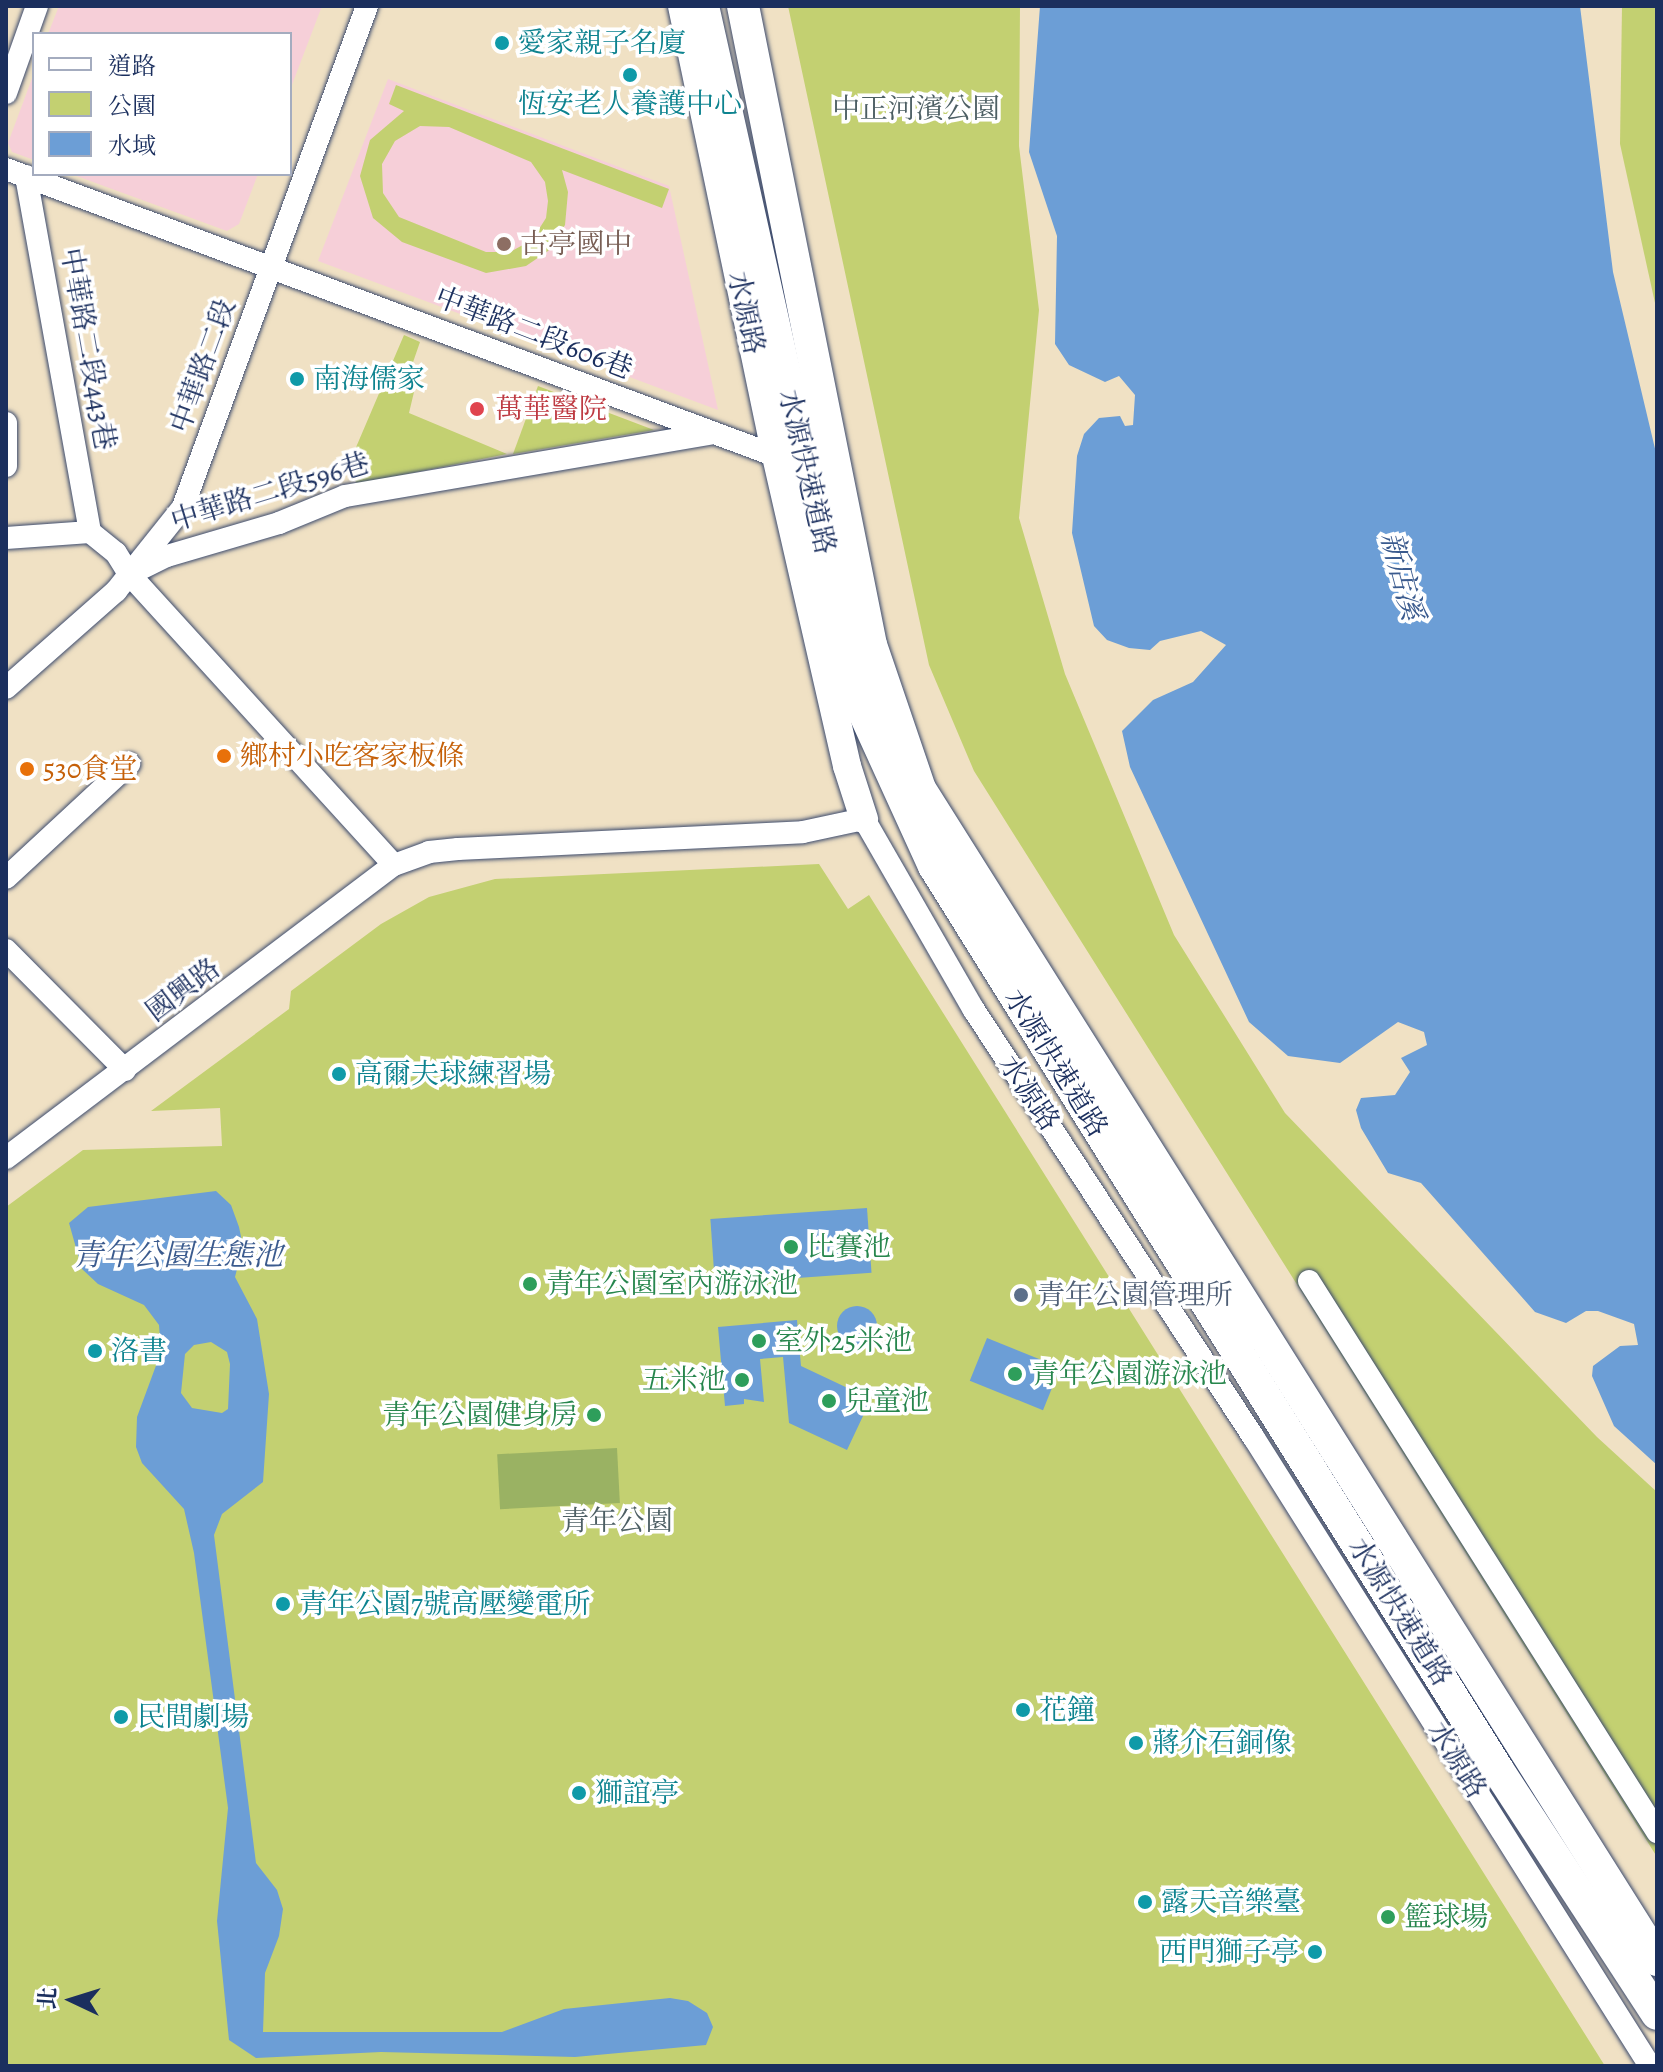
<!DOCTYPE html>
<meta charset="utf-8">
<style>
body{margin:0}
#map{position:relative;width:1663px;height:2072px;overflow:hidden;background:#f0e1c4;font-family:Alegreya,"Noto Serif TC",serif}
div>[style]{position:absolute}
.built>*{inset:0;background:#f6cfd8}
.green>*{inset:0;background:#c3d071}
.forest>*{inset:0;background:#9ab263;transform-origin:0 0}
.water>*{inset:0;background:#6c9ed6;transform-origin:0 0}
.round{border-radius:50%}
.roads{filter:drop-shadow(0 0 2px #3b4a6d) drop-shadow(0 0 2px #3b4a6d)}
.minor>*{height:22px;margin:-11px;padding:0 11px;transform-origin:11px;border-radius:11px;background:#fff}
.major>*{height:28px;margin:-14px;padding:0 14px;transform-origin:14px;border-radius:14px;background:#fff}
.highway>*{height:32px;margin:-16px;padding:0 16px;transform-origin:16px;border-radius:16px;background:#fff}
.dots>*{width:22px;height:22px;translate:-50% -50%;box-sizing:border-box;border:4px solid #fff;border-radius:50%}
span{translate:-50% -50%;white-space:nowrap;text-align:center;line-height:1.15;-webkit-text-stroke:7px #fff;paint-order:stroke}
.culture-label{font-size:28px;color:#0d838f}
.left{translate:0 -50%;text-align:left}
.right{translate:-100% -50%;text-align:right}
.park-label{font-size:28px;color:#4d5f64}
.education-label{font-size:28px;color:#785e54}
.street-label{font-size:28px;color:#1b2f5e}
.health-label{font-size:28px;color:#be3a42}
.food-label{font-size:28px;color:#c56008}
.leisure-label{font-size:28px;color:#27864d}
.service-label{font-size:28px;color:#4e5e75}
.water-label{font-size:30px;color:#3b5b8e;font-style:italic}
.frame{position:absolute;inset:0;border:8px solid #1b2f5e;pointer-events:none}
.legend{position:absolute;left:32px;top:32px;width:260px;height:144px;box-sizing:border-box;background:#fff;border:2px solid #a4acbf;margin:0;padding:10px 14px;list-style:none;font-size:24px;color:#1b2f5e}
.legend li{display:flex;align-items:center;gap:16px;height:40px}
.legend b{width:40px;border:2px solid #a4acbf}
.north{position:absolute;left:32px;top:1960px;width:80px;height:80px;-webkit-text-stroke:6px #fff;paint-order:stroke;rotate:274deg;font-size:22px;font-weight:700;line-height:32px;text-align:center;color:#1b2f5e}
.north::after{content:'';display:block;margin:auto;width:28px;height:36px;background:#1b2f5e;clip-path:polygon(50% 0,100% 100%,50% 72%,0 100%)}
</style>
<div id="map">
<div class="built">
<div style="clip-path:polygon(59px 6px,322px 6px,290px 90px,290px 34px,48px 34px)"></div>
<div style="clip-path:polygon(34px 73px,34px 160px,12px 152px,8px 143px)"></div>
<div style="clip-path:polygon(388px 79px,669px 186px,718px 410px,318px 261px)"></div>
<div style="clip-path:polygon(71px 174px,258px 174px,239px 224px,227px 231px)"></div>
</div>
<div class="green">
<div style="clip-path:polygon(788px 6px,1020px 6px,1019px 146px,1039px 310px,1019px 518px,1065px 674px,1174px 935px,1285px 1113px,1597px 1437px,1657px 1492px,1657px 1857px,974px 771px,929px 665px)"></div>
<div style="clip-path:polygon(1622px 6px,1657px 6px,1657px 312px,1620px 144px)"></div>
<div style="clip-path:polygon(evenodd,396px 85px,669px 189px,662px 208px,562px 170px,568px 192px,565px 225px,548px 251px,526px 266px,486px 273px,402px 242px,373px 218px,360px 176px,370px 140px,404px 111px,389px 104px,396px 85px,420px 126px,449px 127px,531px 162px,545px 182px,548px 201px,546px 218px,532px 240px,510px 252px,486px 252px,399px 217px,383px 193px,382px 164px,395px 141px,420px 126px)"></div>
<div style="clip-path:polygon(404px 335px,420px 342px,411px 368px,419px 371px,409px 413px,507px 454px,357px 484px,348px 466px)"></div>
<div style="clip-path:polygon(538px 386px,654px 430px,513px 454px)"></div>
<div style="clip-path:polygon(819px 864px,848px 909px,869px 895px,1605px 2066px,6px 2066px,6px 1207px,83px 1150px,222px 1146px,220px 1108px,151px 1111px,289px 1009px,291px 991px,381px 924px,429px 897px,495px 879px)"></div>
</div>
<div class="forest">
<div style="left:617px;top:1448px;width:55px;height:120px;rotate:87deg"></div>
</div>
<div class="water">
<div style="clip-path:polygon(1040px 6px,1580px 6px,1613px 272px,1657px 457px,1657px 1465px,1614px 1426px,1592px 1376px,1593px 1366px,1620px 1346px,1638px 1345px,1634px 1324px,1598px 1311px,1586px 1311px,1566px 1323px,1535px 1312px,1421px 1183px,1388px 1173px,1361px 1128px,1356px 1110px,1361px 1098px,1395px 1095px,1410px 1072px,1401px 1058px,1427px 1045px,1424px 1032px,1398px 1022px,1340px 1063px,1288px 1056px,1249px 1022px,1130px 767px,1122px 731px,1153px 700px,1193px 682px,1226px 645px,1201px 631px,1160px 641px,1150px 650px,1129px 648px,1107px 640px,1094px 626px,1072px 533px,1077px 456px,1084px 434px,1099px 418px,1120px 416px,1125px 426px,1133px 425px,1135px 395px,1119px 376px,1105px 382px,1069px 365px,1055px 344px,1057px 236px,1029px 152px)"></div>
<div style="clip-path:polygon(evenodd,216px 1191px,231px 1205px,239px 1227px,243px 1246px,235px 1277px,257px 1319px,269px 1394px,263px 1482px,222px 1514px,214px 1535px,256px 1863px,277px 1890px,283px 1909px,279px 1936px,265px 1973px,263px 2032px,502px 2032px,564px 2009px,670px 1998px,688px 2001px,707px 2013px,713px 2027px,706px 2045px,575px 2057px,381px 2052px,256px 2058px,229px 2040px,217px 1921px,228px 1808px,194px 1553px,184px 1509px,142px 1463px,136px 1447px,137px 1417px,161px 1352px,159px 1325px,144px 1305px,98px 1284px,82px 1269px,69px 1223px,88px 1207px,216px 1191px,211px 1342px,227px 1352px,230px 1364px,228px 1409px,222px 1413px,192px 1408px,181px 1393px,185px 1354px,194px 1345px,211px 1342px)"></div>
<div style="left:867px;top:1208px;width:65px;height:157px;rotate:86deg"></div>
<div class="round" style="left:837px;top:1306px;width:40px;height:40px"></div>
<div style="clip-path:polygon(797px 1320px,801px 1366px,871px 1399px,847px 1450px,789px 1423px,783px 1357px,760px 1359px,764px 1402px,744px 1399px,744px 1404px,725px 1406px,718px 1327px)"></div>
<div style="left:987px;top:1338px;width:79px;height:46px;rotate:22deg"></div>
</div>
<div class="roads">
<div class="minor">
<div style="left:6px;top:93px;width:92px;rotate:-70.4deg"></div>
<div style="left:6px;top:169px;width:822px;rotate:20.44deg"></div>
<div style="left:26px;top:176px;width:362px;rotate:79.8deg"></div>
<div style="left:6px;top:423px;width:43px;rotate:90deg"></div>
<div style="left:6px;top:538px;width:84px;rotate:-4.1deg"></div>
<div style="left:90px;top:532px;width:33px;rotate:39deg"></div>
<div style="left:116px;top:553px;width:26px;rotate:58deg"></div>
<div style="left:130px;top:575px;width:392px;rotate:47.7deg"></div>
<div style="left:138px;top:570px;width:32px;rotate:-26deg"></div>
<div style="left:167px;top:556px;width:117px;rotate:-16.4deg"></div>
<div style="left:279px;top:523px;width:71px;rotate:-22.2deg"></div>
<div style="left:345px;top:496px;width:373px;rotate:-9.7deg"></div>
<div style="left:6px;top:688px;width:147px;rotate:-41.4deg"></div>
<div style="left:116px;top:591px;width:107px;rotate:-51.4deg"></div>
<div style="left:183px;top:507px;width:534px;rotate:-69.83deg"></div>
<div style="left:6px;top:878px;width:168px;rotate:-42.8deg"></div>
<div style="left:6px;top:950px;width:169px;rotate:45.2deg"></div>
<div style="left:6px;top:1158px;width:486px;rotate:-37.1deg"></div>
<div style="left:394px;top:865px;width:37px;rotate:-20deg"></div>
<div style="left:429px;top:852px;width:29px;rotate:-6deg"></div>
<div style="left:458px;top:849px;width:345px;rotate:-2.8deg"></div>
<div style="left:803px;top:832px;width:62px;rotate:-12deg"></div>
<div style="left:864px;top:819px;width:220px;rotate:60.1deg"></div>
<div style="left:974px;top:1010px;width:511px;rotate:56.81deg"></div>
<div style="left:1254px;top:1438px;width:742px;rotate:57.77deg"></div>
<div style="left:1309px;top:1281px;width:652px;rotate:57.72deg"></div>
</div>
<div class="major">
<div style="left:682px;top:6px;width:460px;rotate:78.2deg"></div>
<div style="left:776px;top:456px;width:318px;rotate:77.1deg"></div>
<div style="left:847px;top:766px;width:56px;rotate:72.2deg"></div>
</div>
<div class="highway">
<div style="left:703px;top:6px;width:708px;rotate:77.44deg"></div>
<div style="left:857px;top:697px;width:186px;rotate:65.5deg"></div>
<div style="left:934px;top:866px;width:1066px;rotate:58.04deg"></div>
<div style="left:1498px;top:1770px;width:291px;rotate:56.9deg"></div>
<div style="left:743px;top:6px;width:652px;rotate:78.67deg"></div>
<div style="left:871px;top:645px;width:152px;rotate:71.2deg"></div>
<div style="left:920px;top:789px;width:1384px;rotate:57.81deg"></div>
</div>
</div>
<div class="dots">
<div style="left:502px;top:43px;background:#0f9aa8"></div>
<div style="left:630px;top:75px;background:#0f9aa8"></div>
<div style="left:504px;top:244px;background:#8d6e63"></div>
<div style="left:297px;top:379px;background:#0f9aa8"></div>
<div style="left:477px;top:409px;background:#e0444e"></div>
<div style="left:224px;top:756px;background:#e8710a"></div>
<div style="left:27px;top:769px;background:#e8710a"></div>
<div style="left:339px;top:1074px;background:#0f9aa8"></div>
<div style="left:791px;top:1247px;background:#2e9e5b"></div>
<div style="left:530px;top:1284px;background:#2e9e5b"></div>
<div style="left:1021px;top:1295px;background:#5c6f8a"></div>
<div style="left:759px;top:1341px;background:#2e9e5b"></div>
<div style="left:95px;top:1351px;background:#0f9aa8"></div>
<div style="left:1015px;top:1374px;background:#2e9e5b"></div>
<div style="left:742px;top:1380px;background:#2e9e5b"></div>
<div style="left:829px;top:1401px;background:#2e9e5b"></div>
<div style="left:594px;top:1415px;background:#2e9e5b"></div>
<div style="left:283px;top:1604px;background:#0f9aa8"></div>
<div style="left:1023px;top:1710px;background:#0f9aa8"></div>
<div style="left:121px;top:1717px;background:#0f9aa8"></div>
<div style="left:1136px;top:1743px;background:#0f9aa8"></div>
<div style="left:579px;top:1793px;background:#0f9aa8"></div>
<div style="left:1145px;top:1902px;background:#0f9aa8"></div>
<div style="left:1388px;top:1917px;background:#2e9e5b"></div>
<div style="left:1315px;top:1952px;background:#0f9aa8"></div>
</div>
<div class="culture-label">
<span class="left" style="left:518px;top:43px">愛家親子名廈</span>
<span style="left:630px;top:104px">恆安老人養護中心</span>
<span class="left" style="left:313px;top:379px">南海儒家</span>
<span class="left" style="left:355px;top:1074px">高爾夫球練習場</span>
<span class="left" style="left:111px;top:1351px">洛書</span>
<span class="left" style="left:299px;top:1604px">青年公園7號高壓變電所</span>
<span class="left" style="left:1039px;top:1710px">花鐘</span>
<span class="left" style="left:137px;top:1717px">民間劇場</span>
<span class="left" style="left:1152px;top:1743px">蔣介石銅像</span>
<span class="left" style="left:595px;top:1793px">獅誼亭</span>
<span class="left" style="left:1161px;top:1902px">露天音樂臺</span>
<span class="right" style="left:1299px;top:1952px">西門獅子亭</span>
</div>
<div class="park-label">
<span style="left:916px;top:109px">中正河濱公園</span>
<span style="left:617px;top:1521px">青年公園</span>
</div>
<div class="education-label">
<span class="left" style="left:520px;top:244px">古亭國中</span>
</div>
<div class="street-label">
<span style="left:746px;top:313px;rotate:78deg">水源路</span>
<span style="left:534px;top:333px;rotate:21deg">中華路二段606巷</span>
<span style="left:88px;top:349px;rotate:80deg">中華路二段443巷</span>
<span style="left:203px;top:366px;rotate:-70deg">中華路二段</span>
<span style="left:807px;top:472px;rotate:77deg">水源快速道路</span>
<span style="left:270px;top:492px;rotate:-17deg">中華路二段596巷</span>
<span style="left:183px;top:990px;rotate:-37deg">國興路</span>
<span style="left:1056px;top:1063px;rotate:58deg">水源快速道路</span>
<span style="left:1029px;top:1093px;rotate:56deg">水源路</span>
<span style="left:1400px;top:1612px;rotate:58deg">水源快速道路</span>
<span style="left:1457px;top:1760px;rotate:58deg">水源路</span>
</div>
<div class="health-label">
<span class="left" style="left:495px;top:409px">萬華醫院</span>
</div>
<div class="food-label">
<span class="left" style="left:240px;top:756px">鄉村小吃客家板條</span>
<span class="left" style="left:43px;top:769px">530食堂</span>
</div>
<div class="leisure-label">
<span class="left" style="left:807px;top:1247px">比賽池</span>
<span class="left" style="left:546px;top:1284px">青年公園室內游泳池</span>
<span class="left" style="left:775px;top:1341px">室外25米池</span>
<span class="left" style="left:1031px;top:1374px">青年公園游泳池</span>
<span class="right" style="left:726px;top:1380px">五米池</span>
<span class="left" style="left:845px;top:1401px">兒童池</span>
<span class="right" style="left:578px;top:1415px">青年公園健身房</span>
<span class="left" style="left:1404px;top:1917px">籃球場</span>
</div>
<div class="service-label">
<span class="left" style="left:1037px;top:1295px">青年公園管理所</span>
</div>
<div class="water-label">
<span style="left:1402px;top:576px;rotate:75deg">新店溪</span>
<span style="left:178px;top:1255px">青年公園生態池</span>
</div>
<div class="frame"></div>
<ul class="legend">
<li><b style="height:10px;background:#fff"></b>道路</li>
<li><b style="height:22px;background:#c3d071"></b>公園</li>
<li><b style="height:22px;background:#6c9ed6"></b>水域</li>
</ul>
<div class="north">北</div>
</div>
